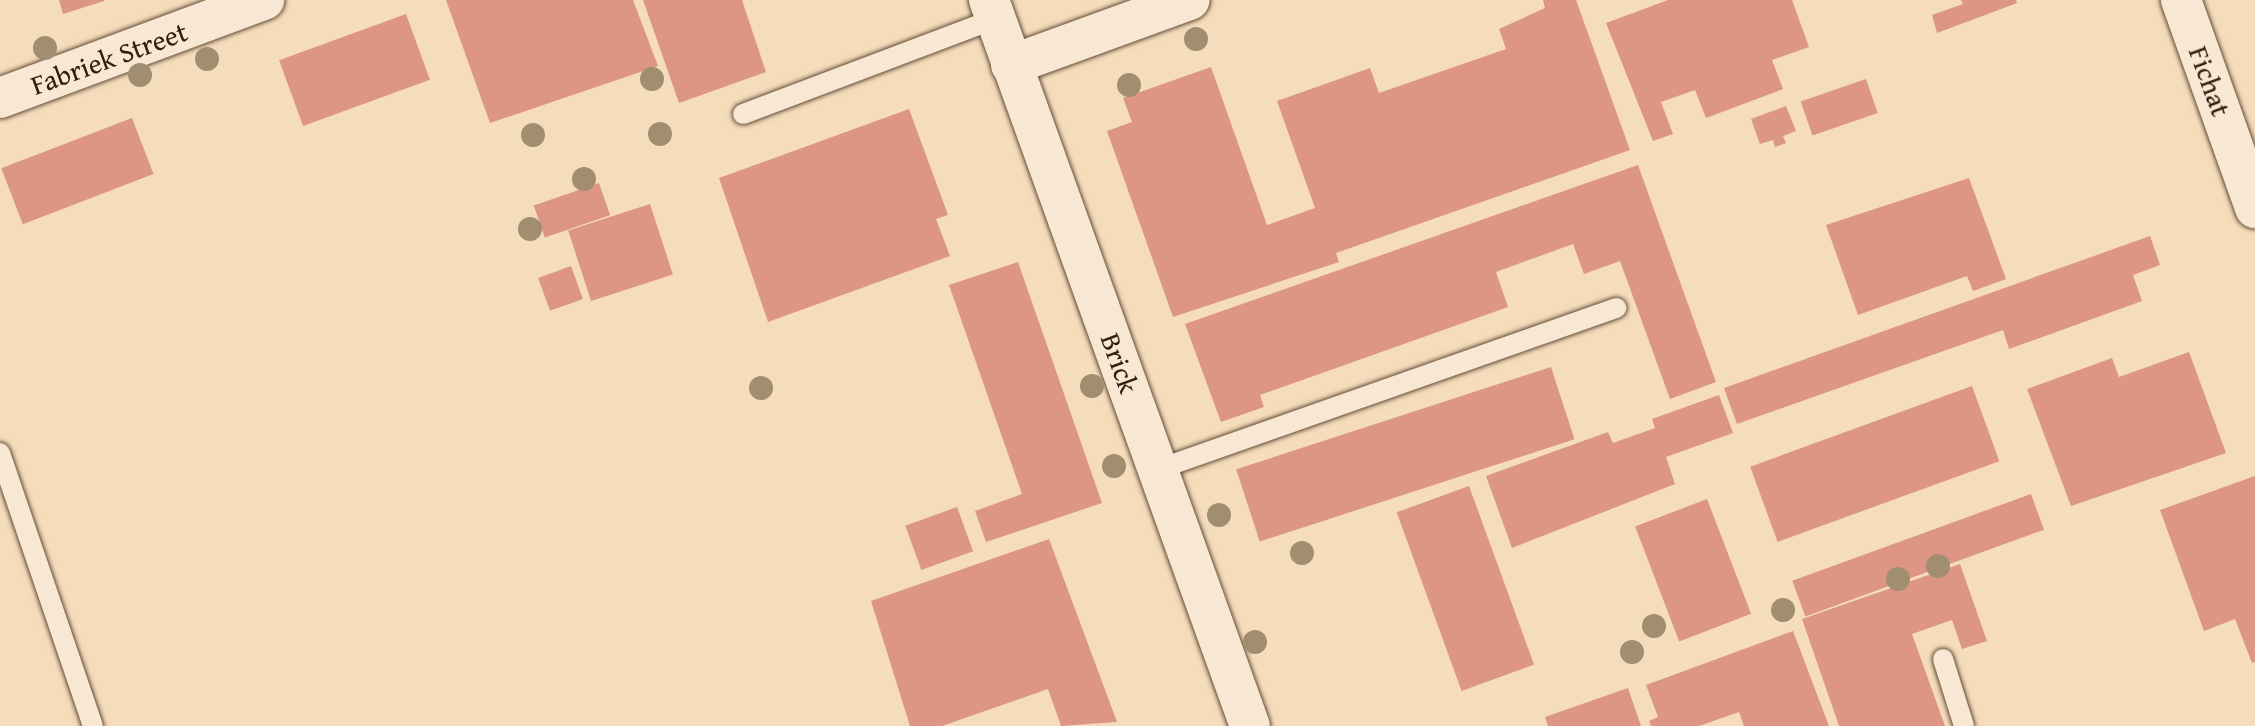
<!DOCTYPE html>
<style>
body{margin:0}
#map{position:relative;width:2255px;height:726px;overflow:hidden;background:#f5dcbb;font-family:"Gentium Book Plus",serif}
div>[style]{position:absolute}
.building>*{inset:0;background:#dc9683;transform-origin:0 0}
.roads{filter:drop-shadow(0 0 2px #644c38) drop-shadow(0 0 2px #644c38)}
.service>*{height:20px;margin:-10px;padding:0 10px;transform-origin:10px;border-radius:10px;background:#f8e8d3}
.minor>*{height:40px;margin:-20px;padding:0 20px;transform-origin:20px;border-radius:20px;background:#f8e8d3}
.trees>*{width:24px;height:24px;margin:-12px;border-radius:50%;background:#a18d70}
span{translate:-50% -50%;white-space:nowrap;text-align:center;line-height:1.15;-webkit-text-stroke:6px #f8e8d3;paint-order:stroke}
.street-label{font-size:28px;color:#331c0c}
</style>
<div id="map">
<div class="building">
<div style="clip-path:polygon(59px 0,104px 0,104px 1px,63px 14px)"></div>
<div style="clip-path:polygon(446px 0,633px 0,658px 66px,490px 123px)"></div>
<div style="clip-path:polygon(643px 0,742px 0,766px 72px,679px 103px)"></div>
<div style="clip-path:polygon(1543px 0,1576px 0,1630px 150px,1336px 253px,1339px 262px,1173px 317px,1107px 131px,1132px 122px,1123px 98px,1211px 67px,1267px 225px,1315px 208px,1277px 101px,1370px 68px,1379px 93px,1506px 49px,1499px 29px,1545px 8px)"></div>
<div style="clip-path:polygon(1668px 0,1792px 0,1809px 47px,1772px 60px,1783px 89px,1706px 118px,1695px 90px,1661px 102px,1673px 134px,1653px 141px,1606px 23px)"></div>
<div style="clip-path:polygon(1961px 0,2016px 0,2017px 3px,1937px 33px,1932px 15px,1963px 4px)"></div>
<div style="left:406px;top:14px;width:70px;height:135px;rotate:70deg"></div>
<div style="left:1866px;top:79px;width:36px;height:69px;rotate:71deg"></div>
<div style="clip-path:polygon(1786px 106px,1796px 131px,1783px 136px,1786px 143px,1775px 147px,1773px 140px,1760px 144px,1751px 119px)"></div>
<div style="clip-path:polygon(909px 109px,948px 215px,936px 219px,950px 256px,768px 322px,719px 178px)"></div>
<div style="left:132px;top:118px;width:60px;height:140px;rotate:69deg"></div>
<div style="clip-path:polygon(1638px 165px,1716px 382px,1670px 399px,1620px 261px,1584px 274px,1573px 244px,1496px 272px,1508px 307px,1260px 395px,1264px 407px,1221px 422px,1185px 324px)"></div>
<div style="clip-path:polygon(1969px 178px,2006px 279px,1973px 291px,1967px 276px,1858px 315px,1826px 225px)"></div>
<div style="left:599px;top:183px;width:34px;height:69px;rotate:71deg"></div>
<div style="left:650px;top:204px;width:74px;height:86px;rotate:72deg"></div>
<div style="clip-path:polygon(2150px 236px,2160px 265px,2133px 275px,2142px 301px,2009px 349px,2003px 330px,1737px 424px,1724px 388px)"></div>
<div style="clip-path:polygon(1018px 262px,1102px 503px,986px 542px,975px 511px,1022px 494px,949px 285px)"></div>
<div style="left:571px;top:266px;width:35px;height:35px;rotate:70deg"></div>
<div style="clip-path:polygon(2189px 352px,2226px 453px,2071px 506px,2027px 389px,2112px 358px,2119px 377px)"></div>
<div style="left:1551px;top:367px;width:76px;height:331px;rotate:72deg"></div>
<div style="left:1972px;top:386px;width:80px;height:236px;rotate:70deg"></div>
<div style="clip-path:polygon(1719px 395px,1733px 433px,1666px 457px,1675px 484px,1512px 548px,1486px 476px,1608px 432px,1613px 443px,1655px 428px,1652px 419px)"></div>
<div style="clip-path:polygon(2255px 476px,2255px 662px,2252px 663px,2235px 619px,2204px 631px,2160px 510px)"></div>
<div style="left:1469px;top:486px;width:190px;height:77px;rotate:70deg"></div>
<div style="left:2031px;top:494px;width:38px;height:254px;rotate:70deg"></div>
<div style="left:1707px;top:499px;width:123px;height:77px;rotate:69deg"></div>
<div style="left:957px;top:507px;width:47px;height:55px;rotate:70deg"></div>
<div style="clip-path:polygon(1049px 539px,1117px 722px,1061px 726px,1048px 689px,942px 726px,910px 726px,871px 601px)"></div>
<div style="clip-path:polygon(1960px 564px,1987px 641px,1962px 649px,1952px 620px,1912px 634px,1945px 726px,1839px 726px,1802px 619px)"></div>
<div style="clip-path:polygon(1793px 631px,1829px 726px,1744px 726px,1739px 712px,1699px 726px,1651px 726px,1649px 721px,1658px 717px,1646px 685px)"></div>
<div style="clip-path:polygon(1628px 688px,1641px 726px,1548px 726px,1545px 717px)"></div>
</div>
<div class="roads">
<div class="service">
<div style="left:743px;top:114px;width:269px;rotate:-20.7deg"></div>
<div style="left:0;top:453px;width:288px;rotate:71.2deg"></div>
<div style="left:1159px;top:469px;width:485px;rotate:-19.4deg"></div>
<div style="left:1943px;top:659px;width:70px;rotate:72.6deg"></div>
</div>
<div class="minor">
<div style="left:989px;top:0;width:771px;rotate:70.23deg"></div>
<div style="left:2181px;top:0;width:221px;rotate:70.4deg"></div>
<div style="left:1011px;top:65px;width:190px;rotate:-20deg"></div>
<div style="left:0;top:98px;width:282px;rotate:-20.4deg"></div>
</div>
</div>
<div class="trees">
<div style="left:1196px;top:39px"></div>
<div style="left:45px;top:48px"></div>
<div style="left:207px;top:59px"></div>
<div style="left:140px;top:75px"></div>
<div style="left:652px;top:79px"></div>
<div style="left:1129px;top:85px"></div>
<div style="left:660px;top:134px"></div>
<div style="left:533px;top:135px"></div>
<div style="left:584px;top:179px"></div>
<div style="left:530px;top:229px"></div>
<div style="left:1092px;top:386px"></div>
<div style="left:761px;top:388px"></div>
<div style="left:1114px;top:466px"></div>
<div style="left:1219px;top:515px"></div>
<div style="left:1302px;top:553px"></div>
<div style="left:1938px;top:566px"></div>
<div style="left:1898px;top:579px"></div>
<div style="left:1783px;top:610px"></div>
<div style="left:1654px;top:626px"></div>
<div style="left:1255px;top:642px"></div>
<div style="left:1632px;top:652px"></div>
</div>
<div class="street-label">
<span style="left:109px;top:58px;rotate:-20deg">Fabriek Street</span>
<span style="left:2210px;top:81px;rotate:70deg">Fichat</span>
<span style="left:1120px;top:363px;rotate:70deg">Brick</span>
</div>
</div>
